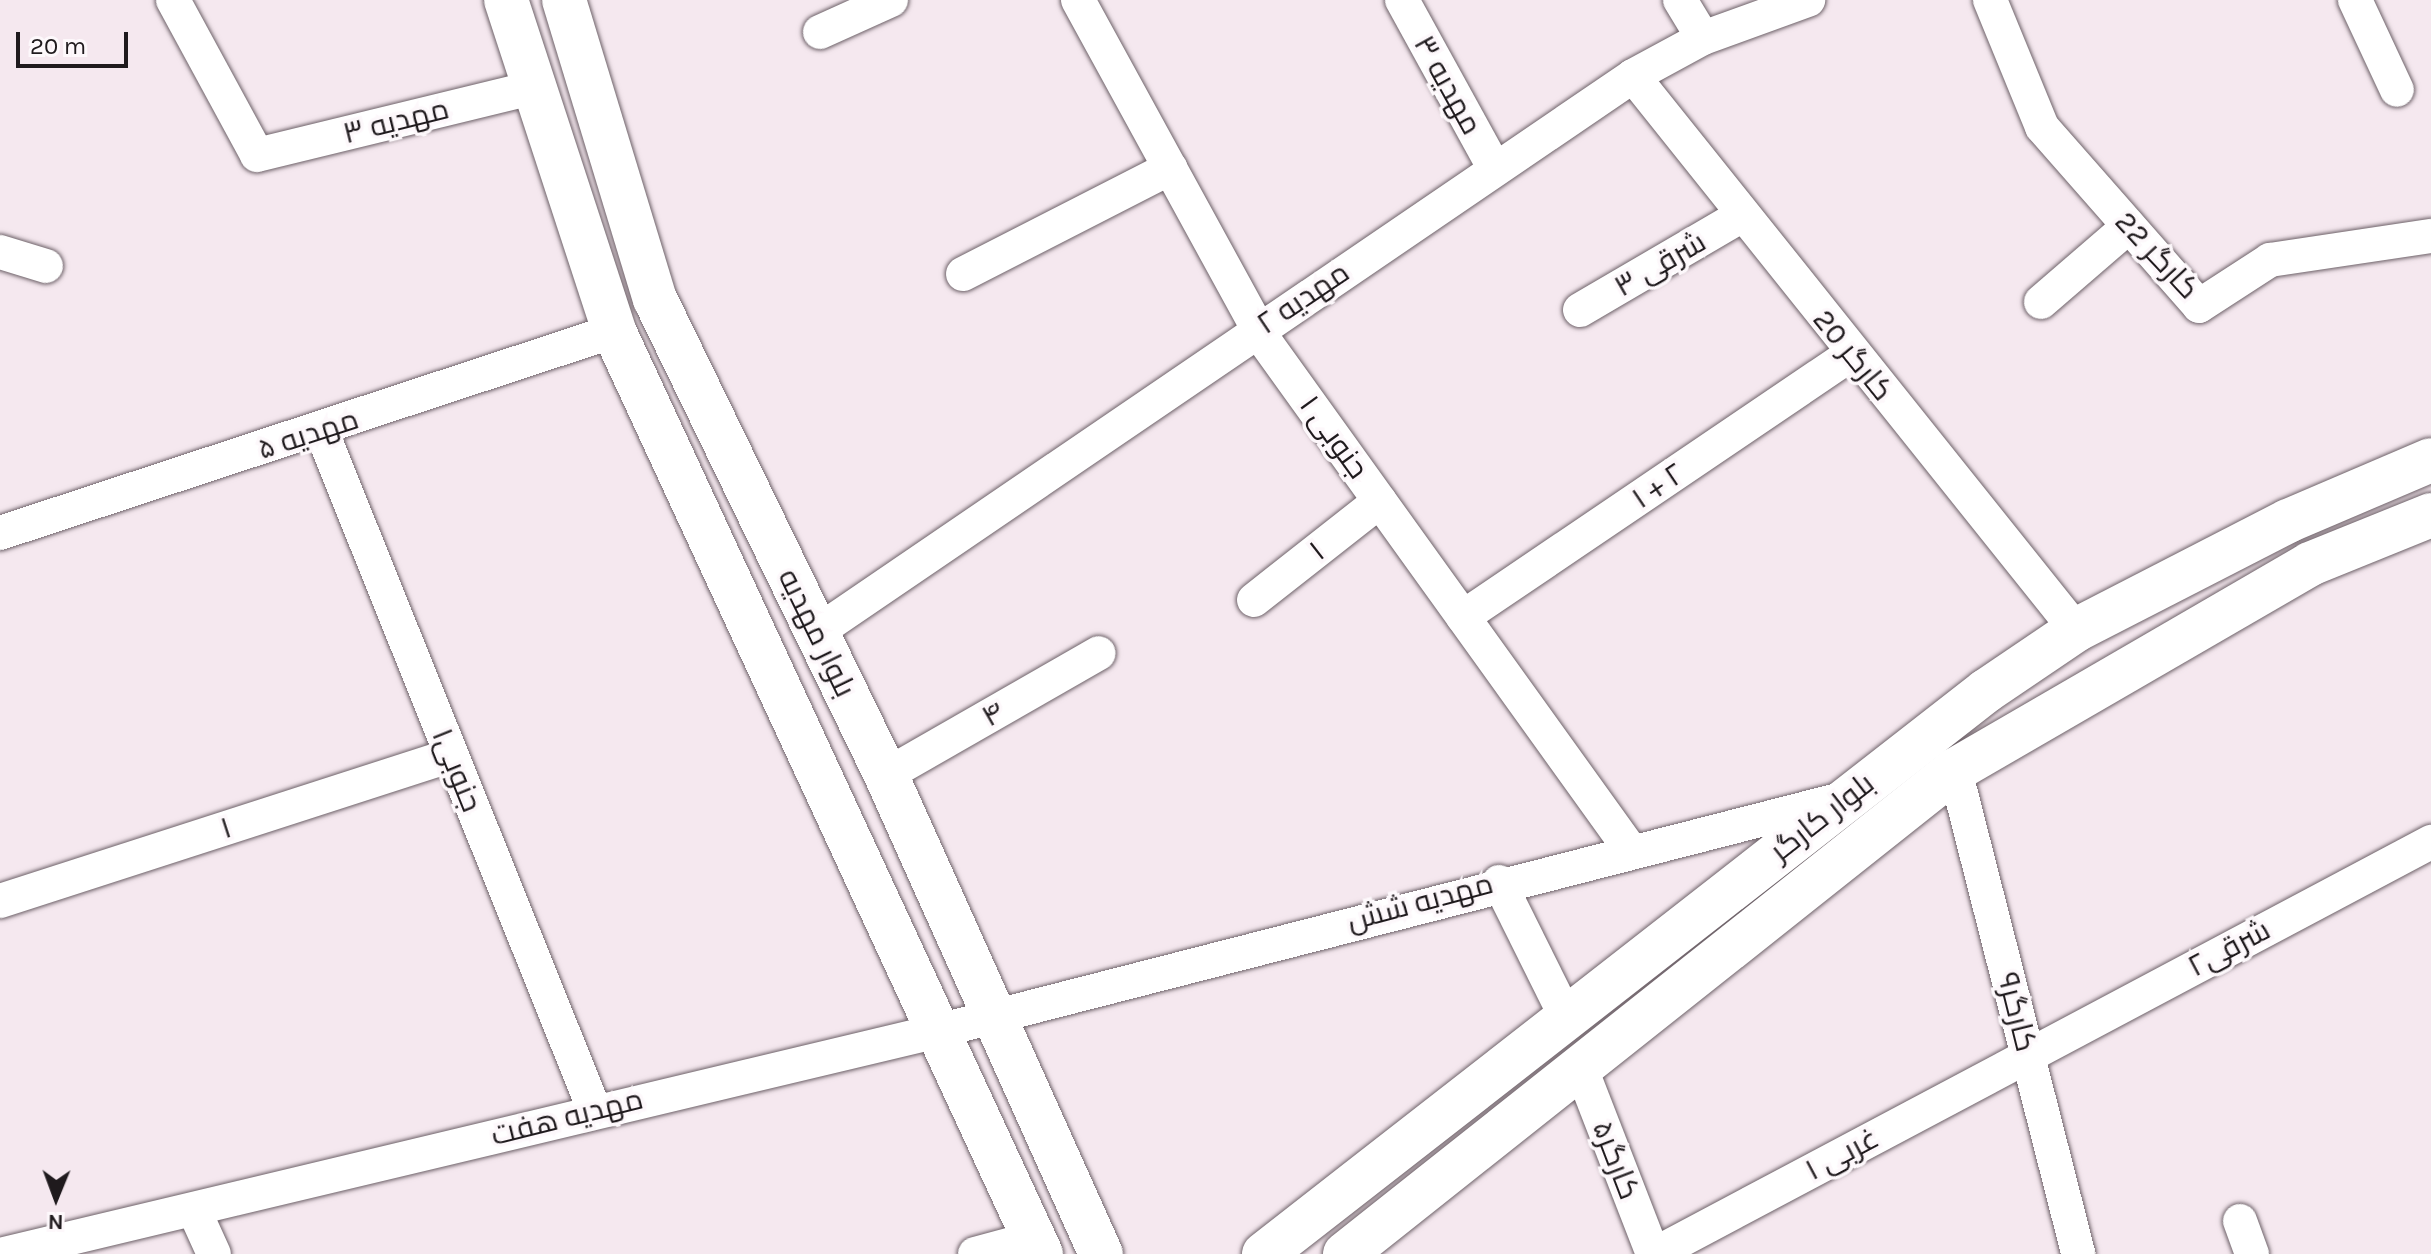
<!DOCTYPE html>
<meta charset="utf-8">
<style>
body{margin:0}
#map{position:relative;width:2431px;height:1254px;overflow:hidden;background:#f5e8ef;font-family:Karla,Cairo,sans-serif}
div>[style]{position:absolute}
.roads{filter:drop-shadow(0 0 2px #6d6168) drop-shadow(0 0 2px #6d6168)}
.street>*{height:34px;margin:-17px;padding:0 17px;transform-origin:17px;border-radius:17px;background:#fff}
.secondary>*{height:44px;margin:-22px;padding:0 22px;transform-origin:22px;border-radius:22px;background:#fff}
span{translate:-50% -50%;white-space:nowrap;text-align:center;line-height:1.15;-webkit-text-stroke:7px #fdf8fb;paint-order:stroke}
.street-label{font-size:30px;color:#1f1a1d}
.north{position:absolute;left:16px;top:1158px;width:80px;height:80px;-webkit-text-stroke:6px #fdf8fb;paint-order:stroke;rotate:181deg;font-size:22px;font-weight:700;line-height:32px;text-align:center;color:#1f1a1d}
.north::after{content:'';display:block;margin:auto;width:28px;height:36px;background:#1f1a1d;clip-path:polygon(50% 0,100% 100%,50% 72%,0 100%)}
.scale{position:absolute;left:16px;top:32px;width:112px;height:36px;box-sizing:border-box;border:4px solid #1f1a1d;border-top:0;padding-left:10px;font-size:24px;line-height:28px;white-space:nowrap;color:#1f1a1d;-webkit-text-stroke:6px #fdf8fb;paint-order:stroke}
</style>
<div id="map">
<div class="roads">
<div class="street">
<div style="left:173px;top:0;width:176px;rotate:61.5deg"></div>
<div style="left:257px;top:155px;width:286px;rotate:-13.7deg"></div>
<div style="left:1078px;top:0;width:388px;rotate:61.3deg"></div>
<div style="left:1264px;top:340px;width:626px;rotate:54.3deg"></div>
<div style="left:1402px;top:0;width:193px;rotate:61.2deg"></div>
<div style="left:1680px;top:0;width:44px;rotate:58.8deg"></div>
<div style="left:1990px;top:0;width:137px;rotate:67.7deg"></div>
<div style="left:2042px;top:127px;width:238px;rotate:48.7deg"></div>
<div style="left:2199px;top:306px;width:85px;rotate:-32.9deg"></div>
<div style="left:2270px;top:260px;width:163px;rotate:-8.5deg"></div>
<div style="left:2355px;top:0;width:99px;rotate:65deg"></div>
<div style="left:820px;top:32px;width:78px;rotate:-24.3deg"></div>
<div style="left:1633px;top:76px;width:709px;rotate:51.35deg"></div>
<div style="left:0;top:252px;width:48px;rotate:16.9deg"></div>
<div style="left:963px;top:274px;width:233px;rotate:-27.1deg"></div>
<div style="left:2041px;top:302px;width:116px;rotate:-40.8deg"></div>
<div style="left:1580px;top:310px;width:184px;rotate:-30.3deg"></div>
<div style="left:321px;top:430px;width:732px;rotate:68.1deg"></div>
<div style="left:0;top:533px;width:646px;rotate:-18.21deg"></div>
<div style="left:1254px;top:600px;width:160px;rotate:-38.2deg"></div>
<div style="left:1463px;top:617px;width:470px;rotate:-34.1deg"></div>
<div style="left:817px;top:632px;width:987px;rotate:-34.27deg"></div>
<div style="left:1633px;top:76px;width:80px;rotate:-28.5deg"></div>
<div style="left:1703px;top:38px;width:112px;rotate:-19.9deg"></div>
<div style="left:1955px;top:770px;width:499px;rotate:75.7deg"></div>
<div style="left:886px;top:775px;width:245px;rotate:-29.8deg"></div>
<div style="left:1499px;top:882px;width:148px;rotate:63.6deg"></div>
<div style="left:0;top:901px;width:474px;rotate:-17.9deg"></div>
<div style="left:1580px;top:1066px;width:202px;rotate:68.8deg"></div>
<div style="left:194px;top:1210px;width:48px;rotate:65.6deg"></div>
<div style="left:2240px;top:1221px;width:35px;rotate:70deg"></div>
<div style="left:4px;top:1254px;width:964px;rotate:-13.43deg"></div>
<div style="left:942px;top:1030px;width:929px;rotate:-14.4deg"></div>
<div style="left:975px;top:1254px;width:61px;rotate:-15.2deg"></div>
<div style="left:1655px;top:1254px;width:879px;rotate:-27.97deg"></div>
</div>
<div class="secondary">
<div style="left:506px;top:0;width:348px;rotate:71.9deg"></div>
<div style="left:614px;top:331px;width:1017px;rotate:65.17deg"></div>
<div style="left:564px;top:0;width:313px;rotate:73.1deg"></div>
<div style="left:655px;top:299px;width:529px;rotate:64.11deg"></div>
<div style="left:886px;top:775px;width:525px;rotate:65.83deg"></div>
<div style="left:1264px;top:1254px;width:916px;rotate:-37.95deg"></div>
<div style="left:1986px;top:691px;width:109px;rotate:-34.1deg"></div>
<div style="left:2076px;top:630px;width:238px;rotate:-27.2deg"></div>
<div style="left:2288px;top:521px;width:155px;rotate:-23.1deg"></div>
<div style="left:1345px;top:1254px;width:779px;rotate:-38.43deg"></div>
<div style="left:1955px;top:770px;width:410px;rotate:-30.1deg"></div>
<div style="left:2310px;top:564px;width:131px;rotate:-22deg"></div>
</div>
</div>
<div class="street-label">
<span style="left:1448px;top:85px;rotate:61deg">مهدیه ۳</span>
<span style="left:396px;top:121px;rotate:-14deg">مهدیه ۳</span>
<span style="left:2157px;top:255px;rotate:47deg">کارگر 22</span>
<span style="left:1660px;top:264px;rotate:-30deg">۳ شرقی</span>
<span style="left:1303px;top:298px;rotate:-34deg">مهدیه ۲</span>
<span style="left:1853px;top:355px;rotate:51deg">کارگر 20</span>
<span style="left:308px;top:434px;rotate:-18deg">مهدیه ۵</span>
<span style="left:1334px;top:437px;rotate:54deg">۱ جنوبی</span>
<span style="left:1658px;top:486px;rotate:-34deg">۱ + ۲</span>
<span style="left:1317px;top:551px;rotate:-38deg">۱</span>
<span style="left:817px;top:633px;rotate:64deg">بلوار مهدیه</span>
<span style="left:993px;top:714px;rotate:-30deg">۴</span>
<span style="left:457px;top:770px;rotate:68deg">جنوبی۱</span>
<span style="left:1822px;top:817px;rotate:-38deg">بلوار کارگر</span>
<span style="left:226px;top:828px;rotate:-18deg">۱</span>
<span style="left:1420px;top:902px;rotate:-15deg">مهدیه شش</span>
<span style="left:2229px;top:948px;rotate:-28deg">شرقی۲</span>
<span style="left:2017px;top:1012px;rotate:76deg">کارگر۹</span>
<span style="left:567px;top:1117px;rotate:-14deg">مهدیه هفت</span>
<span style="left:1842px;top:1154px;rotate:-28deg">۱ غربی</span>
<span style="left:1616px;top:1160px;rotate:69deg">کارگر۵</span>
</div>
<div class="north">N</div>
<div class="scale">20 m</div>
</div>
